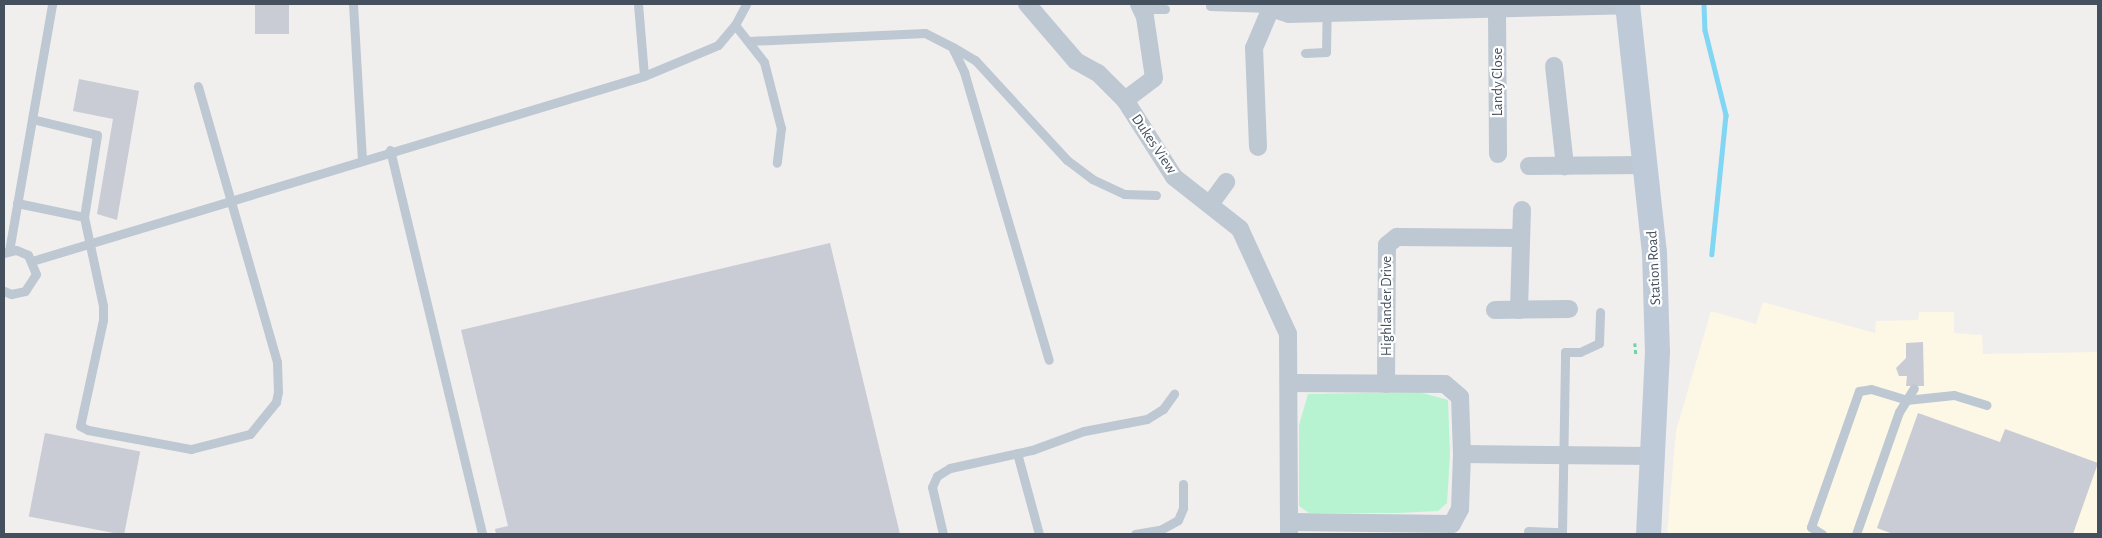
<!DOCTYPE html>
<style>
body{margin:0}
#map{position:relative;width:2102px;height:538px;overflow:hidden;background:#f1eeee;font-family:"Alegreya Sans",sans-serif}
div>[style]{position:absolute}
.commercial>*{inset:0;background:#fdf7e5}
.green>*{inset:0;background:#b8f3d1}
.stream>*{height:4.5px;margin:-2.25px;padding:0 2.25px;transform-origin:2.25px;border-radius:2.25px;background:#81d7f3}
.building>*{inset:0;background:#c9ccd4;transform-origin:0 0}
.path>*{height:2.5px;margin-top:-1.25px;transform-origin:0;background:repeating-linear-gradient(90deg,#6dd4a5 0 4px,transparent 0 6.5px)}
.lane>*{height:9px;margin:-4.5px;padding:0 4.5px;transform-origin:4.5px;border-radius:4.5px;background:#bdc8d2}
.street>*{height:18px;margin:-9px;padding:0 9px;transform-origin:9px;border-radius:9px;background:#bdc8d2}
.secondary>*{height:25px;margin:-12.5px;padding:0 12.5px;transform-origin:12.5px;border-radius:12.5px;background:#bfcad9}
span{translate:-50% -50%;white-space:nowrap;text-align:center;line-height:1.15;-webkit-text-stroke:4.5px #fff;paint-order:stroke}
.street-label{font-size:15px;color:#44505d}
.frame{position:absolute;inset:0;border:5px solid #44505d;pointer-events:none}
</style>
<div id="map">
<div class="commercial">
<div style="clip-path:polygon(1763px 302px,1875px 333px,1876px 321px,1918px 320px,1919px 312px,1954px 312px,1954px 333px,1982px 335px,1983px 354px,2098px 352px,2098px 534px,1667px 534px,1676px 431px,1711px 311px,1756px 324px)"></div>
</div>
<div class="green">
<div style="clip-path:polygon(1419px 392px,1448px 400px,1450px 454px,1447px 503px,1438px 511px,1398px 513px,1309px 513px,1299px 506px,1299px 425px,1308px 394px)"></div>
</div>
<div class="stream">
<div style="left:1704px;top:4px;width:26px;rotate:88deg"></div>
<div style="left:1705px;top:30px;width:88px;rotate:76.1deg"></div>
<div style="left:1726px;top:115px;width:140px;rotate:95.8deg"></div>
</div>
<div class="building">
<div style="left:255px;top:4px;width:34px;height:30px"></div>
<div style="clip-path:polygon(79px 79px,139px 91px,117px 220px,97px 214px,113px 119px,73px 111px)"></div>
<div style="clip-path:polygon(830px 243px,900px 534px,496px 534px,495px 529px,508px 526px,461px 330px)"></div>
<div style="clip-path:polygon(1923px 342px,1924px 386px,1906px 386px,1907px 376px,1899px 376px,1896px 368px,1906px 358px,1906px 343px)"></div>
<div style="clip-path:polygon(1918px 413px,2000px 442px,2005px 429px,2098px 463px,2073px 534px,1893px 534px,1877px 528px)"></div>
<div style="left:45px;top:433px;width:97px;height:85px;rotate:11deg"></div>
</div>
<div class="path">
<div style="left:1635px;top:343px;width:12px;rotate:85deg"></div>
</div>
<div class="lane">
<div style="left:353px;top:4px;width:155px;rotate:86.7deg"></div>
<div style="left:638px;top:4px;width:72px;rotate:85.2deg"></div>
<div style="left:1210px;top:6px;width:61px;rotate:1.9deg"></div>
<div style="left:1142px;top:9px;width:23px"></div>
<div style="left:735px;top:25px;width:47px;rotate:51.9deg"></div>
<div style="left:764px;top:62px;width:68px;rotate:75.6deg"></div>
<div style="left:781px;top:128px;width:35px;rotate:97deg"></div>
<div style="left:748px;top:41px;width:177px;rotate:-2.6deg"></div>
<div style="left:925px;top:33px;width:30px;rotate:27deg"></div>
<div style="left:952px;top:47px;width:28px;rotate:64deg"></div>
<div style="left:964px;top:72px;width:300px;rotate:73.6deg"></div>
<div style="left:953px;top:47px;width:26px;rotate:31deg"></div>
<div style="left:975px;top:60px;width:136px;rotate:47.4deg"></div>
<div style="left:1067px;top:160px;width:31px;rotate:37deg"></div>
<div style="left:1092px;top:179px;width:35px;rotate:25deg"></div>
<div style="left:1124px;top:194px;width:32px;rotate:2deg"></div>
<div style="left:1305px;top:53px;width:21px;rotate:-3deg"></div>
<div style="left:1326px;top:52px;width:39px;rotate:-89deg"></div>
<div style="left:32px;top:119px;width:67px;rotate:13.8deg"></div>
<div style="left:97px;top:135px;width:83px;rotate:99deg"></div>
<div style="left:84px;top:217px;width:91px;rotate:77.9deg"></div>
<div style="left:103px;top:306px;width:14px;rotate:90deg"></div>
<div style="left:103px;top:320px;width:108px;rotate:102.2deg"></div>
<div style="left:80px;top:426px;width:9px;rotate:27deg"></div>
<div style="left:88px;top:430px;width:105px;rotate:10.5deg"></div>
<div style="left:191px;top:449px;width:61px;rotate:-14.3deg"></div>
<div style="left:250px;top:434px;width:41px;rotate:-50.9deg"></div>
<div style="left:276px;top:402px;width:10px;rotate:-79deg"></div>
<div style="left:278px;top:392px;width:30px;rotate:-92deg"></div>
<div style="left:277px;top:362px;width:287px;rotate:-106deg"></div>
<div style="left:390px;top:150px;width:395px;rotate:76.5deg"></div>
<div style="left:17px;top:203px;width:68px;rotate:11.8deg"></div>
<div style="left:9px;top:251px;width:251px;rotate:-80.1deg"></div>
<div style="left:32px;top:261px;width:639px;rotate:-16.82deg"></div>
<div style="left:644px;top:76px;width:80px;rotate:-22.7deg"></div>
<div style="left:718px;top:45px;width:26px;rotate:-50deg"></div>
<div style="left:735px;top:25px;width:24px;rotate:-62deg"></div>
<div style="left:4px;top:291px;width:8px;rotate:23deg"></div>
<div style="left:11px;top:294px;width:14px;rotate:-12deg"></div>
<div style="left:25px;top:291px;width:20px;rotate:-57deg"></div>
<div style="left:36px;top:274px;width:21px;rotate:-113deg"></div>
<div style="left:28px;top:255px;width:13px;rotate:-157deg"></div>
<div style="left:16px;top:250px;width:12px;rotate:166deg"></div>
<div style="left:1017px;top:453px;width:84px;rotate:74.8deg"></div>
<div style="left:1528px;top:531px;width:34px;rotate:2deg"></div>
<div style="left:1562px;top:532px;width:180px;rotate:-89deg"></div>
<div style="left:1565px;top:352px;width:15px"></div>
<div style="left:1580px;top:352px;width:21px;rotate:-25deg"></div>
<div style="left:1599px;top:343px;width:31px;rotate:-88deg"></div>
<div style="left:943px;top:534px;width:48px;rotate:-103.2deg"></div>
<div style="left:932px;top:487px;width:12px;rotate:-66deg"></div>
<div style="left:937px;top:476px;width:15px;rotate:-32deg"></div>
<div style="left:950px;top:468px;width:84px;rotate:-12.4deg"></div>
<div style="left:1032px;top:450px;width:55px;rotate:-20.1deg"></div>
<div style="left:1084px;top:431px;width:64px;rotate:-10.8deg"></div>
<div style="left:1147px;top:419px;width:19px;rotate:-32deg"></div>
<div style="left:1163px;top:409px;width:19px;rotate:-54deg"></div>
<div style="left:1135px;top:534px;width:27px;rotate:-10deg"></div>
<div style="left:1162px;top:529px;width:18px;rotate:-29deg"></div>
<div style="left:1178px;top:520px;width:13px;rotate:-67deg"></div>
<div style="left:1183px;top:508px;width:24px;rotate:-90deg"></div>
<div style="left:1822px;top:534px;width:13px;rotate:-148deg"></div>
<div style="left:1811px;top:527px;width:144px;rotate:-70.6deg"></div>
<div style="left:1859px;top:391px;width:12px;rotate:-9deg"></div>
<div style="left:1871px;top:389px;width:37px;rotate:17deg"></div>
<div style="left:1906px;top:400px;width:48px;rotate:-5.9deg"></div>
<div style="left:1954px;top:395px;width:34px;rotate:17deg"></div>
<div style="left:1856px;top:534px;width:129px;rotate:-70.6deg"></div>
<div style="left:1899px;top:412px;width:28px;rotate:-58deg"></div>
</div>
<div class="street">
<div style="left:1027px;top:4px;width:75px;rotate:49.3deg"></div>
<div style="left:1076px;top:61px;width:25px;rotate:29deg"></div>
<div style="left:1098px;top:73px;width:38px;rotate:45deg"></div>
<div style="left:1125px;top:100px;width:91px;rotate:57.5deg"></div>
<div style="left:1174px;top:177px;width:84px;rotate:38.2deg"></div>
<div style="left:1240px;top:229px;width:115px;rotate:65.4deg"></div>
<div style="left:1288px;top:334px;width:200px;rotate:89.7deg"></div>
<div style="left:1269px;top:4px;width:4px;rotate:63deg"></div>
<div style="left:1271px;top:8px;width:19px;rotate:18deg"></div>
<div style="left:1289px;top:14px;width:338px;rotate:-1.5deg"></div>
<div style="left:1497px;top:10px;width:144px;rotate:89.6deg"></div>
<div style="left:1554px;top:66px;width:101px;rotate:83.7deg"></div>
<div style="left:1125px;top:100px;width:36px;rotate:-37deg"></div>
<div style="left:1154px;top:78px;width:62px;rotate:-98.4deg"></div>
<div style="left:1145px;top:17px;width:14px;rotate:-115deg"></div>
<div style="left:1258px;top:147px;width:99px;rotate:-92.3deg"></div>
<div style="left:1254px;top:48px;width:43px;rotate:-67deg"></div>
<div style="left:1529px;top:166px;width:117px;rotate:-0.5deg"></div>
<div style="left:1211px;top:203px;width:26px;rotate:-54deg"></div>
<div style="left:1495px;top:310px;width:74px;rotate:-0.8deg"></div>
<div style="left:1519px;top:310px;width:100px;rotate:-88.3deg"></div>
<div style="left:1289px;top:383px;width:156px;rotate:0.4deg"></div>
<div style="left:1445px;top:384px;width:20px;rotate:41deg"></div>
<div style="left:1460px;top:397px;width:57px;rotate:88deg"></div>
<div style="left:1386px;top:384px;width:139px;rotate:-89.6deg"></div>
<div style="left:1387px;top:245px;width:13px;rotate:-39deg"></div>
<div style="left:1397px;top:237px;width:124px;rotate:0.5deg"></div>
<div style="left:1291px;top:522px;width:161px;rotate:0.7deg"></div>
<div style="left:1452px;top:524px;width:17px;rotate:-62deg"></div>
<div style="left:1460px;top:509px;width:55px;rotate:-87.9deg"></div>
<div style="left:1462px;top:454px;width:190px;rotate:0.6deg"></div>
</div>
<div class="secondary">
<div style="left:1627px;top:4px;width:249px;rotate:83.8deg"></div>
<div style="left:1654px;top:252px;width:99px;rotate:88.3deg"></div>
<div style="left:1657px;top:351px;width:183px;rotate:92.8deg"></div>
</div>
<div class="street-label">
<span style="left:1498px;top:82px;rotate:-90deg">Landy Close</span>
<span style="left:1154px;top:144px;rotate:56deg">Dukes View</span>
<span style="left:1654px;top:268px;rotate:-93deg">Station Road</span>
<span style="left:1387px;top:306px;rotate:-90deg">Highlander Drive</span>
</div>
<div class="frame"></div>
</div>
